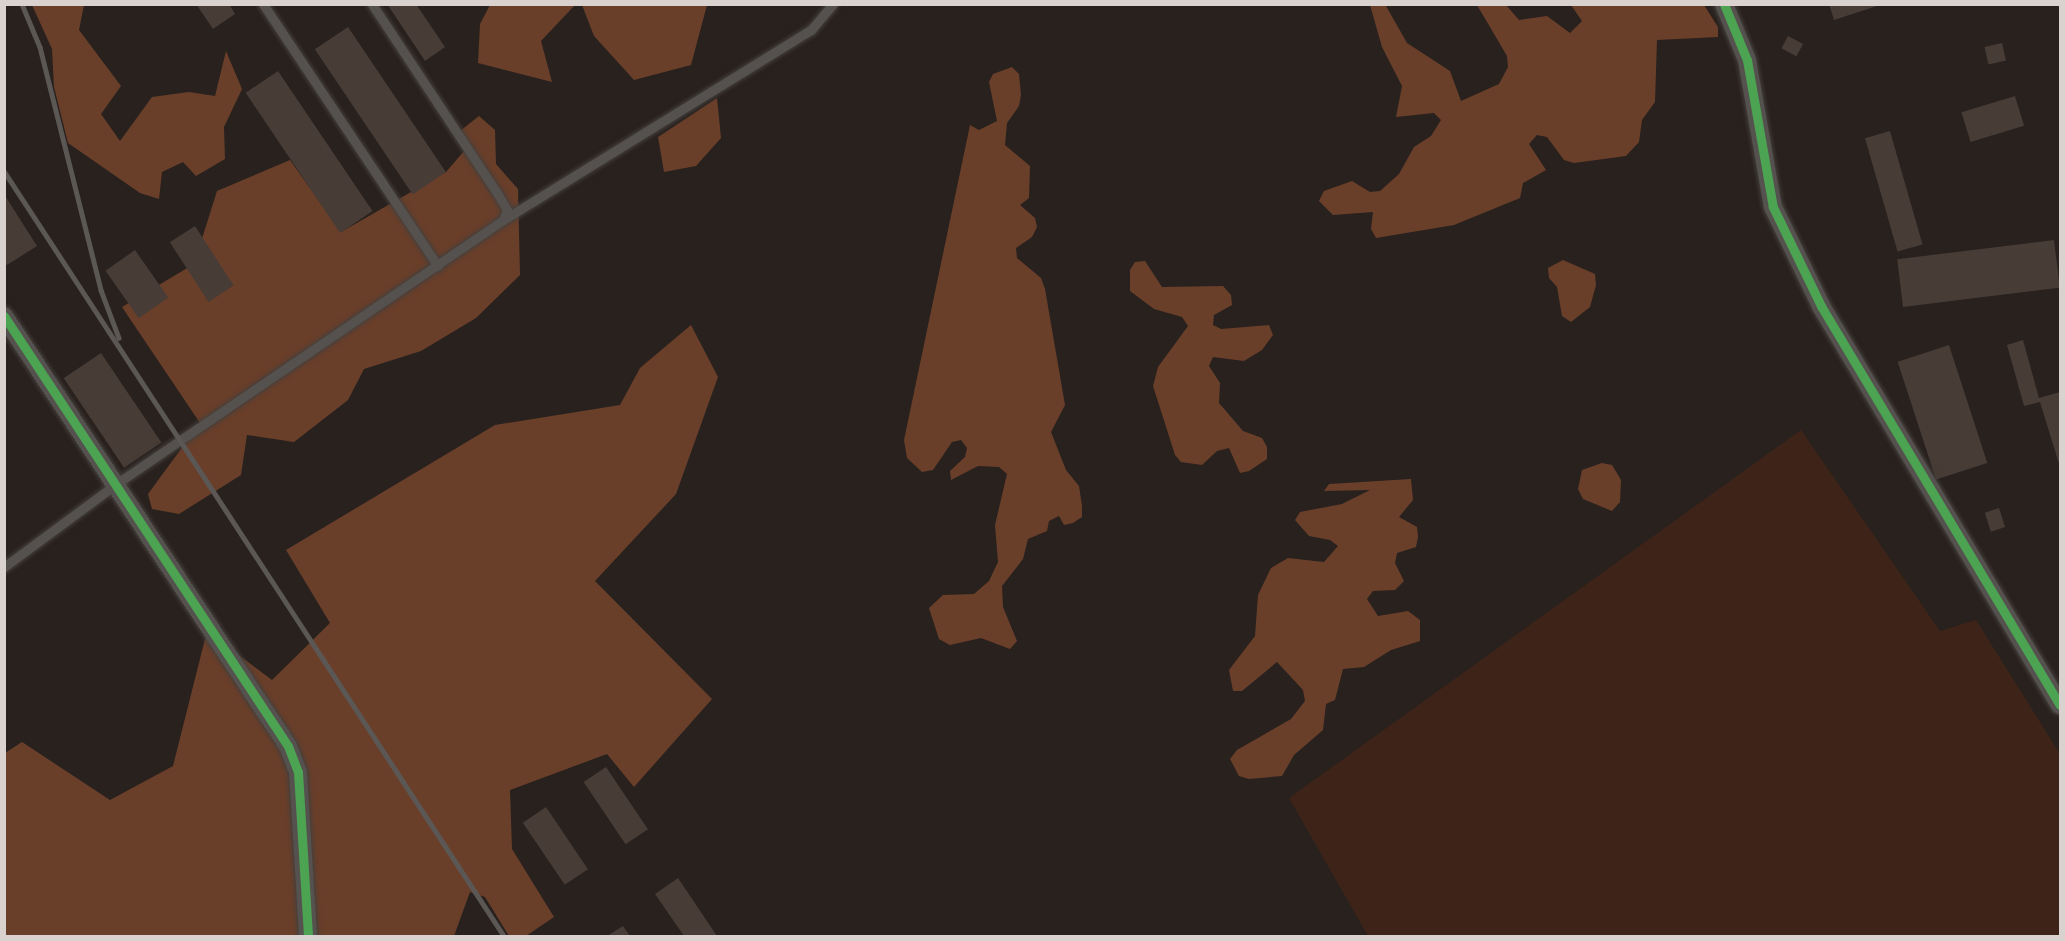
<!DOCTYPE html>
<style>
body{margin:0}
#map{position:relative;width:2065px;height:941px;overflow:hidden;background:#28211e;font-family:Commissioner,sans-serif}
div>[style]{position:absolute}
.green>*{inset:0;background:#3e2418}
.forest>*{inset:0;background:#6a3f2a}
.building>*{inset:0;background:#473c36;transform-origin:0 0}
.roads{filter:drop-shadow(0 0 2px #443f3c) drop-shadow(0 0 2px #443f3c)}
.service>*{height:9px;margin:-4.5px;padding:0 4.5px;transform-origin:4.5px;border-radius:4.5px;background:#55514f}
.minor>*{height:18px;margin:-9px;padding:0 9px;transform-origin:9px;border-radius:9px;background:#55514f}
.rail>*{height:4.5px;margin:-2.25px;padding:0 2.25px;transform-origin:2.25px;border-radius:2.25px;background:#5b5755}
.cycleway>*{height:9px;margin:-4.5px;padding:0 4.5px;transform-origin:4.5px;border-radius:4.5px;background:#4ca352}
span{translate:-50% -50%;white-space:nowrap;text-align:center;line-height:1.15;-webkit-text-stroke:6px #100b09;paint-order:stroke}
.frame{position:absolute;inset:0;border:6px solid #dad2cf;pointer-events:none}
</style>
<div id="map">
<div class="green">
<div style="clip-path:polygon(1801px 430px,1940px 631px,1976px 620px,2060px 754px,2060px 936px,1368px 936px,1289px 798px)"></div>
</div>
<div class="forest">
<div style="clip-path:polygon(32px 5px,84px 5px,79px 30px,121px 86px,101px 114px,120px 141px,152px 97px,189px 92px,215px 96px,226px 51px,242px 89px,224px 127px,225px 159px,196px 176px,183px 162px,162px 172px,159px 199px,140px 193px,68px 143px,54px 87px,52px 49px)"></div>
<div style="clip-path:polygon(490px 5px,575px 5px,541px 41px,552px 82px,478px 63px,480px 24px)"></div>
<div style="clip-path:polygon(582px 5px,707px 5px,691px 65px,634px 80px,594px 36px)"></div>
<div style="clip-path:polygon(1370px 5px,1386px 6px,1407px 43px,1450px 71px,1461px 101px,1499px 84px,1508px 67px,1507px 56px,1477px 5px,1506px 5px,1519px 20px,1547px 16px,1570px 33px,1582px 21px,1571px 5px,1704px 5px,1718px 27px,1718px 37px,1657px 40px,1655px 102px,1642px 120px,1639px 142px,1626px 156px,1574px 163px,1564px 160px,1547px 137px,1537px 135px,1529px 144px,1546px 170px,1523px 183px,1520px 198px,1454px 225px,1376px 238px,1371px 229px,1373px 212px,1333px 215px,1319px 201px,1324px 191px,1352px 181px,1370px 192px,1380px 191px,1399px 174px,1414px 147px,1431px 136px,1441px 120px,1434px 113px,1396px 117px,1402px 86px,1382px 47px)"></div>
<div style="clip-path:polygon(1012px 67px,1019px 74px,1021px 95px,1019px 106px,1007px 123px,1005px 145px,1030px 166px,1029px 198px,1020px 205px,1035px 218px,1037px 227px,1032px 237px,1016px 248px,1017px 258px,1041px 278px,1045px 289px,1065px 405px,1051px 432px,1066px 470px,1079px 486px,1082px 506px,1082px 517px,1073px 523px,1064px 525px,1059px 516px,1049px 521px,1047px 531px,1028px 539px,1023px 559px,1002px 586px,1003px 607px,1017px 641px,1010px 649px,981px 638px,950px 645px,939px 639px,929px 608px,943px 595px,974px 594px,989px 581px,998px 562px,995px 525px,1007px 474px,999px 467px,978px 466px,951px 480px,950px 471px,965px 457px,967px 448px,961px 440px,952px 442px,933px 470px,922px 472px,907px 458px,904px 440px,970px 125px,979px 130px,997px 121px,989px 82px,993px 74px)"></div>
<div style="clip-path:polygon(717px 98px,721px 138px,696px 166px,664px 172px,658px 137px)"></div>
<div style="clip-path:polygon(479px 116px,495px 130px,496px 164px,518px 189px,520px 275px,476px 318px,421px 351px,364px 369px,348px 400px,294px 442px,247px 435px,241px 475px,179px 514px,152px 509px,148px 494px,200px 423px,122px 307px,194px 264px,217px 191px,290px 160px,341px 232px,446px 172px,465px 150px,460px 131px)"></div>
<div style="clip-path:polygon(1563px 260px,1595px 274px,1596px 285px,1590px 307px,1571px 322px,1562px 316px,1557px 287px,1549px 278px,1548px 268px)"></div>
<div style="clip-path:polygon(1145px 261px,1162px 287px,1223px 286px,1231px 295px,1232px 305px,1214px 315px,1213px 325px,1221px 329px,1269px 325px,1273px 335px,1262px 350px,1244px 361px,1213px 357px,1209px 366px,1220px 383px,1219px 403px,1243px 431px,1262px 438px,1267px 447px,1267px 459px,1249px 471px,1240px 473px,1229px 448px,1217px 451px,1202px 465px,1181px 462px,1175px 455px,1153px 386px,1158px 367px,1188px 326px,1182px 317px,1154px 309px,1130px 291px,1130px 270px,1135px 262px)"></div>
<div style="clip-path:polygon(691px 325px,718px 377px,676px 494px,595px 581px,712px 699px,634px 787px,607px 754px,510px 790px,512px 849px,554px 917px,526px 936px,509px 936px,485px 897px,470px 892px,454px 936px,5px 936px,5px 753px,22px 742px,110px 800px,173px 766px,207px 631px,272px 680px,330px 623px,286px 550px,495px 425px,620px 405px,640px 368px)"></div>
<div style="clip-path:polygon(1602px 463px,1612px 465px,1621px 480px,1620px 502px,1612px 511px,1583px 499px,1578px 489px,1582px 470px)"></div>
<div style="clip-path:polygon(1411px 479px,1413px 500px,1399px 517px,1417px 527px,1418px 537px,1416px 547px,1397px 553px,1395px 563px,1404px 581px,1395px 590px,1373px 591px,1367px 599px,1378px 616px,1408px 611px,1420px 620px,1420px 641px,1391px 650px,1364px 667px,1343px 669px,1335px 700px,1326px 704px,1323px 730px,1294px 755px,1282px 776px,1249px 779px,1239px 776px,1230px 759px,1237px 750px,1291px 719px,1305px 701px,1303px 690px,1277px 662px,1242px 691px,1233px 691px,1229px 670px,1255px 636px,1258px 595px,1271px 568px,1288px 558px,1324px 562px,1338px 546px,1330px 540px,1309px 536px,1295px 520px,1300px 512px,1342px 504px,1370px 490px,1324px 491px,1329px 484px)"></div>
</div>
<div class="building">
<div style="clip-path:polygon(196px 4px,229px 4px,235px 14px,213px 29px)"></div>
<div style="clip-path:polygon(387px 4px,416px 4px,445px 47px,425px 61px)"></div>
<div style="clip-path:polygon(1829px 4px,1880px 4px,1880px 5px,1834px 20px)"></div>
<div style="left:348px;top:27px;width:175px;height:40px;rotate:56deg"></div>
<div style="left:1788px;top:36px;width:17px;height:14px;rotate:28deg"></div>
<div style="left:2002px;top:43px;width:18px;height:18px;rotate:77deg"></div>
<div style="left:278px;top:71px;width:169px;height:39px;rotate:56deg"></div>
<div style="left:2015px;top:96px;width:31px;height:56px;rotate:73deg"></div>
<div style="left:1890px;top:131px;width:118px;height:26px;rotate:74deg"></div>
<div style="clip-path:polygon(4px 194px,37px 246px,7px 265px,4px 261px)"></div>
<div style="left:195px;top:226px;width:71px;height:30px;rotate:57deg"></div>
<div style="left:2054px;top:240px;width:48px;height:158px;rotate:83deg"></div>
<div style="left:135px;top:250px;width:58px;height:36px;rotate:55deg"></div>
<div style="clip-path:polygon(2023px 340px,2039px 398px,2060px 392px,2060px 467px,2040px 402px,2024px 406px,2007px 345px)"></div>
<div style="left:1949px;top:345px;width:124px;height:54px;rotate:72deg"></div>
<div style="left:101px;top:353px;width:108px;height:45px;rotate:56deg"></div>
<div style="left:1999px;top:508px;width:20px;height:15px;rotate:72deg"></div>
<div style="left:606px;top:767px;width:75px;height:27px;rotate:56deg"></div>
<div style="left:546px;top:807px;width:75px;height:28px;rotate:56deg"></div>
<div style="clip-path:polygon(678px 878px,717px 936px,684px 936px,655px 894px)"></div>
<div style="clip-path:polygon(623px 926px,630px 936px,607px 936px)"></div>
</div>
<div class="roads">
<div class="service">
<div style="left:263px;top:4px;width:315px;rotate:56.3deg"></div>
<div style="left:503px;top:220px;width:362px;rotate:-31.7deg"></div>
<div style="left:811px;top:30px;width:34px;rotate:-50deg"></div>
<div style="left:4px;top:567px;width:139px;rotate:-36.5deg"></div>
<div style="left:116px;top:484px;width:468px;rotate:-34.3deg"></div>
<div style="left:503px;top:220px;width:11px;rotate:-68deg"></div>
<div style="left:507px;top:210px;width:20px;rotate:-120deg"></div>
<div style="left:497px;top:193px;width:227px;rotate:-123.5deg"></div>
</div>
<div class="minor">
<div style="left:1724px;top:4px;width:61px;rotate:67.7deg"></div>
<div style="left:1747px;top:60px;width:149px;rotate:80deg"></div>
<div style="left:1773px;top:207px;width:110px;rotate:64.1deg"></div>
<div style="left:1821px;top:306px;width:465px;rotate:59.1deg"></div>
<div style="left:4px;top:316px;width:515px;rotate:56.56deg"></div>
<div style="left:288px;top:746px;width:28px;rotate:69deg"></div>
<div style="left:298px;top:772px;width:164px;rotate:86.5deg"></div>
</div>
</div>
<div class="rail">
<div style="left:22px;top:4px;width:47px;rotate:67.3deg"></div>
<div style="left:40px;top:47px;width:251px;rotate:75.9deg"></div>
<div style="left:101px;top:290px;width:51px;rotate:69.4deg"></div>
<div style="left:4px;top:171px;width:914px;rotate:56.83deg"></div>
</div>
<div class="cycleway">
<div style="left:1724px;top:4px;width:61px;rotate:67.7deg"></div>
<div style="left:1747px;top:60px;width:149px;rotate:80deg"></div>
<div style="left:1773px;top:207px;width:110px;rotate:64.1deg"></div>
<div style="left:1821px;top:306px;width:465px;rotate:59.1deg"></div>
<div style="left:4px;top:316px;width:515px;rotate:56.56deg"></div>
<div style="left:288px;top:746px;width:28px;rotate:69deg"></div>
<div style="left:298px;top:772px;width:164px;rotate:86.5deg"></div>
</div>
<div class="frame"></div>
</div>
